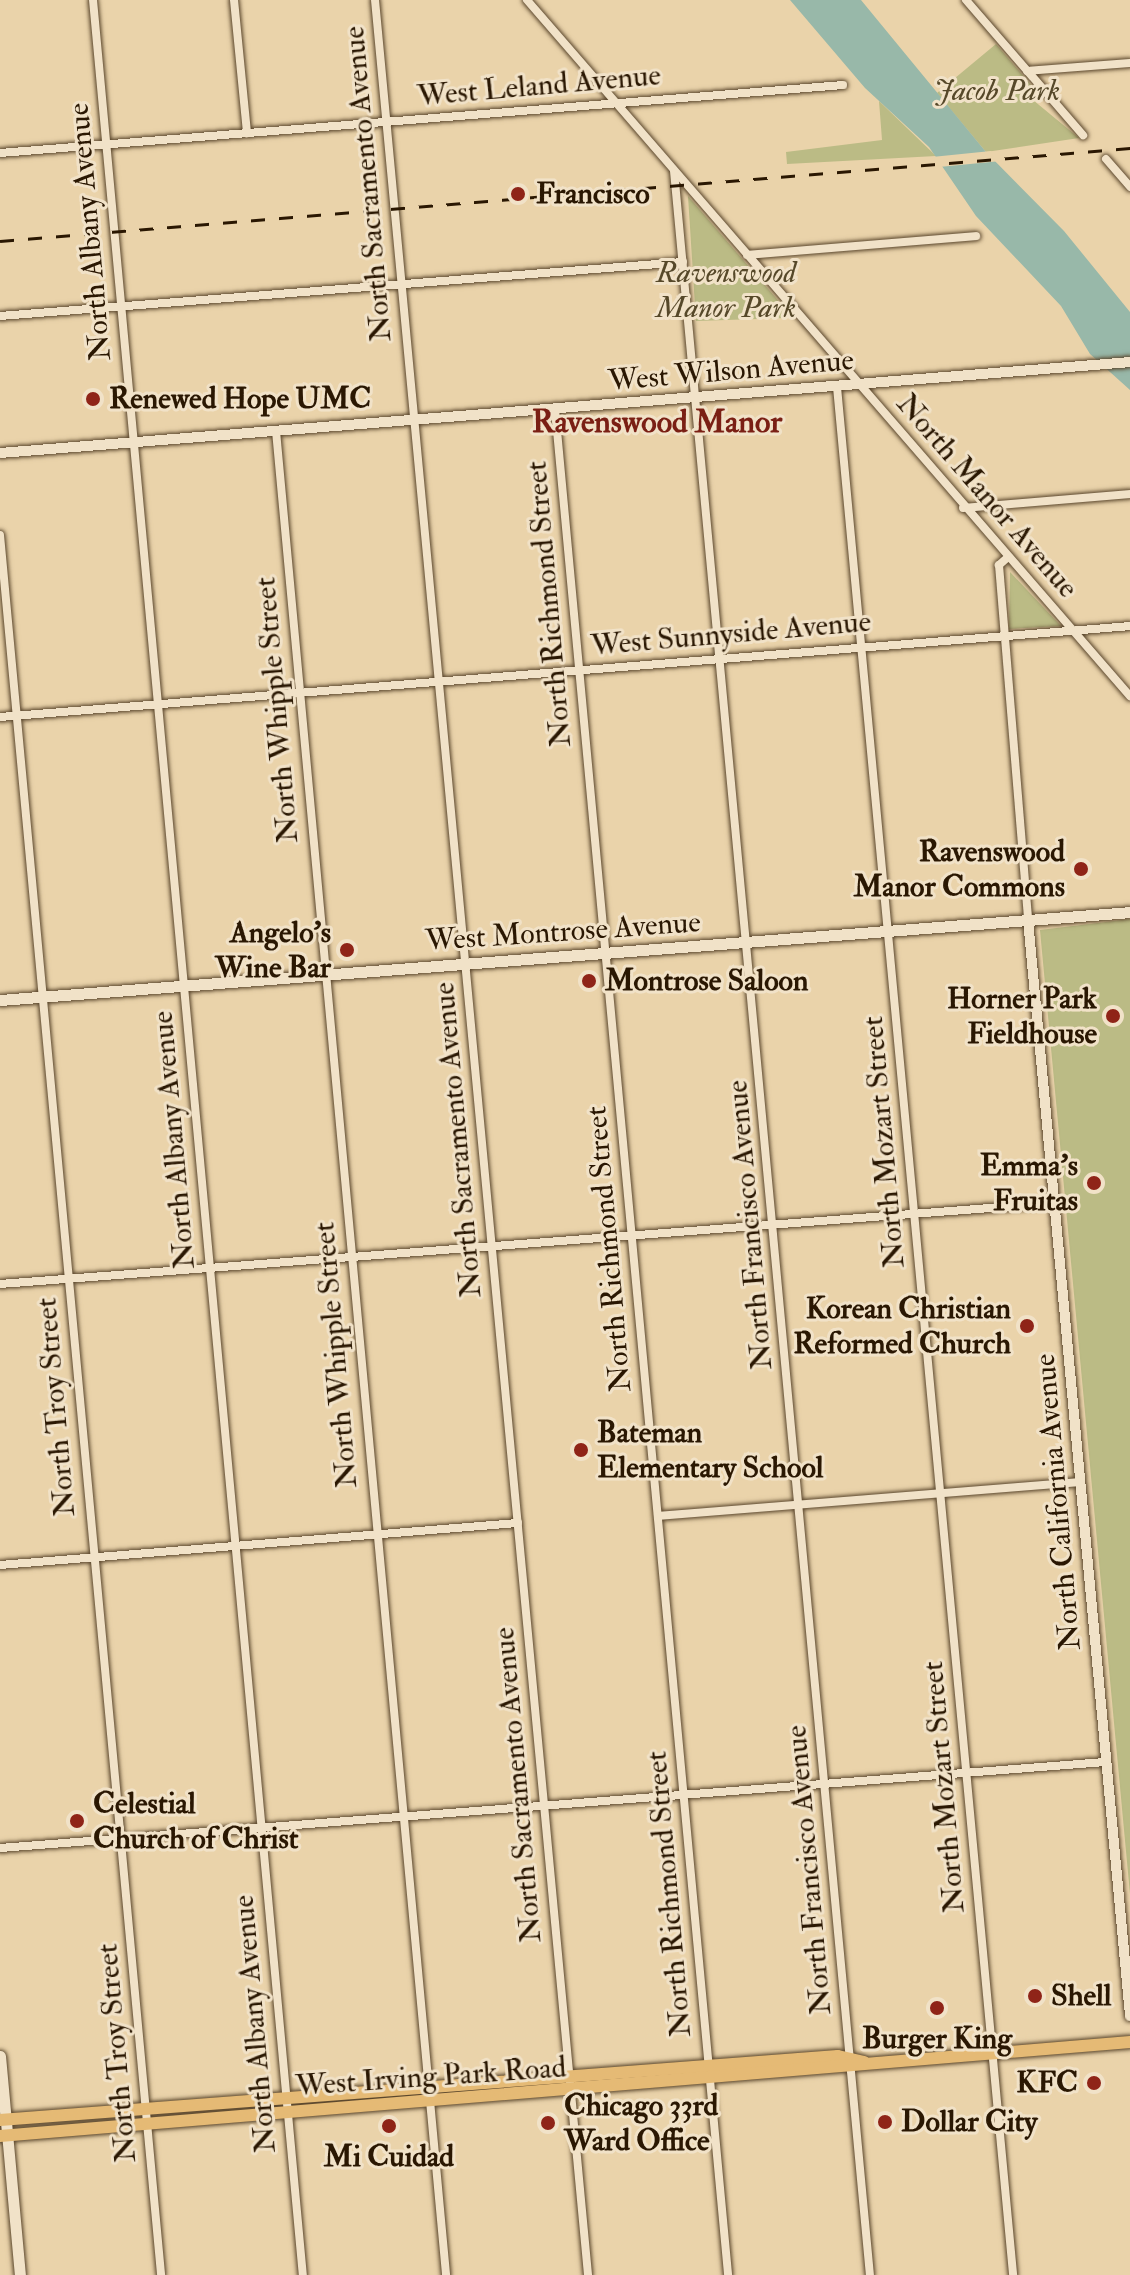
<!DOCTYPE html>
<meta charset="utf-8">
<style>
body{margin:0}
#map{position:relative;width:1130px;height:2275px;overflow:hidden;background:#ead3aa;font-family:"IM FELL Double Pica",serif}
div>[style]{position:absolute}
.green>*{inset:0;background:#bbbb85}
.water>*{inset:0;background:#98b8a9}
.pier>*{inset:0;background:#ead3aa}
.roads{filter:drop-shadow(0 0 2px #5a462c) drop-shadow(0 0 2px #5a462c)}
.minor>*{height:8px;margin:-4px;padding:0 4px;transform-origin:4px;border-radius:4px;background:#f1e2c8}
.tertiary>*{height:10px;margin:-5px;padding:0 5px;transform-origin:5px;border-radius:5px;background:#f1e2c8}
.secondary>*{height:11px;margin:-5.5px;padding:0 5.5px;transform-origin:5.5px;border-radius:5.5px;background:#f1e2c8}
.primary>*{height:12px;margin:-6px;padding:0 6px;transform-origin:6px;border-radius:6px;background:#e5ba75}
.rail>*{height:3px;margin-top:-1.5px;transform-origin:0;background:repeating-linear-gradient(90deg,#2a1702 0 14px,transparent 0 28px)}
.dots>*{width:22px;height:22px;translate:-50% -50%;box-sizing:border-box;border:4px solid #f1e2c8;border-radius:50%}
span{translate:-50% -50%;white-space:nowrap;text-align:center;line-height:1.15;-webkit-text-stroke:6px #f1e2c8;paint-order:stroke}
.street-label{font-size:30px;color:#2a1702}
.park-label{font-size:30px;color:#564829;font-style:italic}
.poi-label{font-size:30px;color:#2a1702;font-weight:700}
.left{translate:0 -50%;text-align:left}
.right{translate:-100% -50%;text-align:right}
.neighbourhood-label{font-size:32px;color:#7a1f14;font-weight:700}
</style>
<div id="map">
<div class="green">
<div style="clip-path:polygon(996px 44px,1032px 86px,1033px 100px,1079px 138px,986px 152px,937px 93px)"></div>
<div style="clip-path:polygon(879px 101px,936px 156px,787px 164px,786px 152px,882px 140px)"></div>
<div style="clip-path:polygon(688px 196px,788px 312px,786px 318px,696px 321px)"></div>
<div style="clip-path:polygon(1010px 572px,1061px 626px,1009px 629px)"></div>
<div style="clip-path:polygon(1130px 919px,1130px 1894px,1040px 930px)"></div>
</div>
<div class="water">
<div style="clip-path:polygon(790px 0,861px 0,986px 152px,1064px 231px,1130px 312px,1130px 390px,1090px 354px,1061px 306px,976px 216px,929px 147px,865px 88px)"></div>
</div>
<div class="pier">
<div style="clip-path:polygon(991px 151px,1001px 161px,939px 167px,932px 157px)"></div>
</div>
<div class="roads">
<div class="minor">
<div style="left:93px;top:0;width:2285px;rotate:84.73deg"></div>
<div style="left:234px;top:0;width:134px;rotate:84.4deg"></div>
<div style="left:375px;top:0;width:2285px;rotate:84.65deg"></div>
<div style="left:527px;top:0;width:921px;rotate:49.1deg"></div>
<div style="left:966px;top:0;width:179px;rotate:49.1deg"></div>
<div style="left:1027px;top:71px;width:103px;rotate:-4.4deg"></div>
<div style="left:0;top:153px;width:846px;rotate:-4.61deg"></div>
<div style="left:1106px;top:159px;width:37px;rotate:49deg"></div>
<div style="left:674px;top:171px;width:2113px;rotate:84.68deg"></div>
<div style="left:747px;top:255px;width:230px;rotate:-4.7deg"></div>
<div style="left:0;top:316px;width:685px;rotate:-4.52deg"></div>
<div style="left:837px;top:387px;width:1896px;rotate:84.67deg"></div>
<div style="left:555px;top:409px;width:1874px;rotate:84.7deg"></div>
<div style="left:276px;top:431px;width:1852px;rotate:84.73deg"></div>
<div style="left:963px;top:508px;width:168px;rotate:-4.8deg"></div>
<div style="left:0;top:535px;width:1747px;rotate:84.71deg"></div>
<div style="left:1007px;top:558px;width:11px;rotate:139deg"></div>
<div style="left:999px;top:565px;width:356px;rotate:85.3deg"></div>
<div style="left:0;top:717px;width:1134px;rotate:-4.6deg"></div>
<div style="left:0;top:1284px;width:1058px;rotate:-4.39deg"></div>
<div style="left:658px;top:1516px;width:423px;rotate:-4.6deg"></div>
<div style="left:0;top:1565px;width:520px;rotate:-4.64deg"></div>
<div style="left:0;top:1848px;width:1109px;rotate:-4.45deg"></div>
</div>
<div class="tertiary">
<div style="left:0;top:453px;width:1134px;rotate:-4.6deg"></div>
<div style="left:1028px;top:920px;width:1101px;rotate:84.68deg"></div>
</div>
<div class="secondary">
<div style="left:0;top:1000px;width:1133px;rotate:-4.45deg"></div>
<div style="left:0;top:2056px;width:220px;rotate:84.8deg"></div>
</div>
<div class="primary">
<div style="left:0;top:2120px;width:840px;rotate:-4.37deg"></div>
<div style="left:838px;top:2056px;width:27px;rotate:13deg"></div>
<div style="left:0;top:2136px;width:1134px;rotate:-4.76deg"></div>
</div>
</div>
<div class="rail">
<div style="left:0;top:241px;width:1134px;rotate:-4.7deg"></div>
</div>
<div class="dots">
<div style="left:518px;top:194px;background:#8f2418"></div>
<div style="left:93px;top:399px;background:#8f2418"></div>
<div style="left:1081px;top:869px;background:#8f2418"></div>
<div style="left:347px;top:950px;background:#8f2418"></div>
<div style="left:589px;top:981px;background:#8f2418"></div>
<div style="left:1113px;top:1016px;background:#8f2418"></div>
<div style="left:1094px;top:1183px;background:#8f2418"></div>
<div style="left:1027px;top:1326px;background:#8f2418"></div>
<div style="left:581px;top:1450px;background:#8f2418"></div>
<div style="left:77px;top:1821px;background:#8f2418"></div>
<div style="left:1035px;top:1996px;background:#8f2418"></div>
<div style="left:937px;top:2008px;background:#8f2418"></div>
<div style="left:1094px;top:2083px;background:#8f2418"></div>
<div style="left:885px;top:2122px;background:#8f2418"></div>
<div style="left:548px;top:2123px;background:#8f2418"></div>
<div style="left:389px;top:2126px;background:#8f2418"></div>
</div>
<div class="street-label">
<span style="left:539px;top:86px;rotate:-5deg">West Leland Avenue</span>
<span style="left:368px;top:184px;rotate:-95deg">North Sacramento Avenue</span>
<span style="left:90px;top:232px;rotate:-95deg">North Albany Avenue</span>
<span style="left:731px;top:371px;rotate:-5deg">West Wilson Avenue</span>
<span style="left:987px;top:496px;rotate:49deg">North Manor Avenue</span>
<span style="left:549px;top:604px;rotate:-95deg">North Richmond Street</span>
<span style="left:731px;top:634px;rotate:-5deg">West Sunnyside Avenue</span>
<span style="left:277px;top:710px;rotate:-95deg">North Whipple Street</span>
<span style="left:563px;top:932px;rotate:-4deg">West Montrose Avenue</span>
<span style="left:174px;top:1140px;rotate:-95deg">North Albany Avenue</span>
<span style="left:458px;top:1140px;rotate:-95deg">North Sacramento Avenue</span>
<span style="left:884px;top:1142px;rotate:-95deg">North Mozart Street</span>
<span style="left:750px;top:1225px;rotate:-95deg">North Francisco Avenue</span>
<span style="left:609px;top:1249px;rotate:-95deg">North Richmond Street</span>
<span style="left:336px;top:1355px;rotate:-95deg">North Whipple Street</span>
<span style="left:56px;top:1407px;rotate:-95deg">North Troy Street</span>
<span style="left:1058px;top:1502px;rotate:-95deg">North California Avenue</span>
<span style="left:518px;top:1785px;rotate:-95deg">North Sacramento Avenue</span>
<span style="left:944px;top:1787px;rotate:-95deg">North Mozart Street</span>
<span style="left:809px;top:1870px;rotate:-95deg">North Francisco Avenue</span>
<span style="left:669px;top:1894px;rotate:-95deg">North Richmond Street</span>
<span style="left:255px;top:2024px;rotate:-95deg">North Albany Avenue</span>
<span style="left:117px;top:2053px;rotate:-95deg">North Troy Street</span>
<span style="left:431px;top:2077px;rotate:-4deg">West Irving Park Road</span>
</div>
<div class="park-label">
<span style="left:997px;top:91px">Jacob Park</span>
<span style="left:726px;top:290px">Ravenswood<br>Manor Park</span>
</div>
<div class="poi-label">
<span class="left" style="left:536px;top:194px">Francisco</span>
<span class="left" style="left:109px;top:399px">Renewed Hope UMC</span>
<span class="right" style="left:1065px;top:869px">Ravenswood<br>Manor Commons</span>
<span class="right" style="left:331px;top:950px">Angelo’s<br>Wine Bar</span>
<span class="left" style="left:605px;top:981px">Montrose Saloon</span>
<span class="right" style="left:1097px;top:1016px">Horner Park<br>Fieldhouse</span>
<span class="right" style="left:1078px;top:1183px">Emma's<br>Fruitas</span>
<span class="right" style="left:1011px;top:1326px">Korean Christian<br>Reformed Church</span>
<span class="left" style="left:597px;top:1450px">Bateman<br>Elementary School</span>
<span class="left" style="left:93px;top:1821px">Celestial<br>Church of Christ</span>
<span class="left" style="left:1051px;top:1996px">Shell</span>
<span style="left:937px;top:2039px">Burger King</span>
<span class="right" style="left:1078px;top:2083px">KFC</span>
<span class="left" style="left:564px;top:2123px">Chicago 33rd<br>Ward Office</span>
<span class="left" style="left:901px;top:2122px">Dollar City</span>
<span style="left:389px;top:2157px">Mi Cuidad</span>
</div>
<div class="neighbourhood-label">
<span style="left:657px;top:422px">Ravenswood Manor</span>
</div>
</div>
